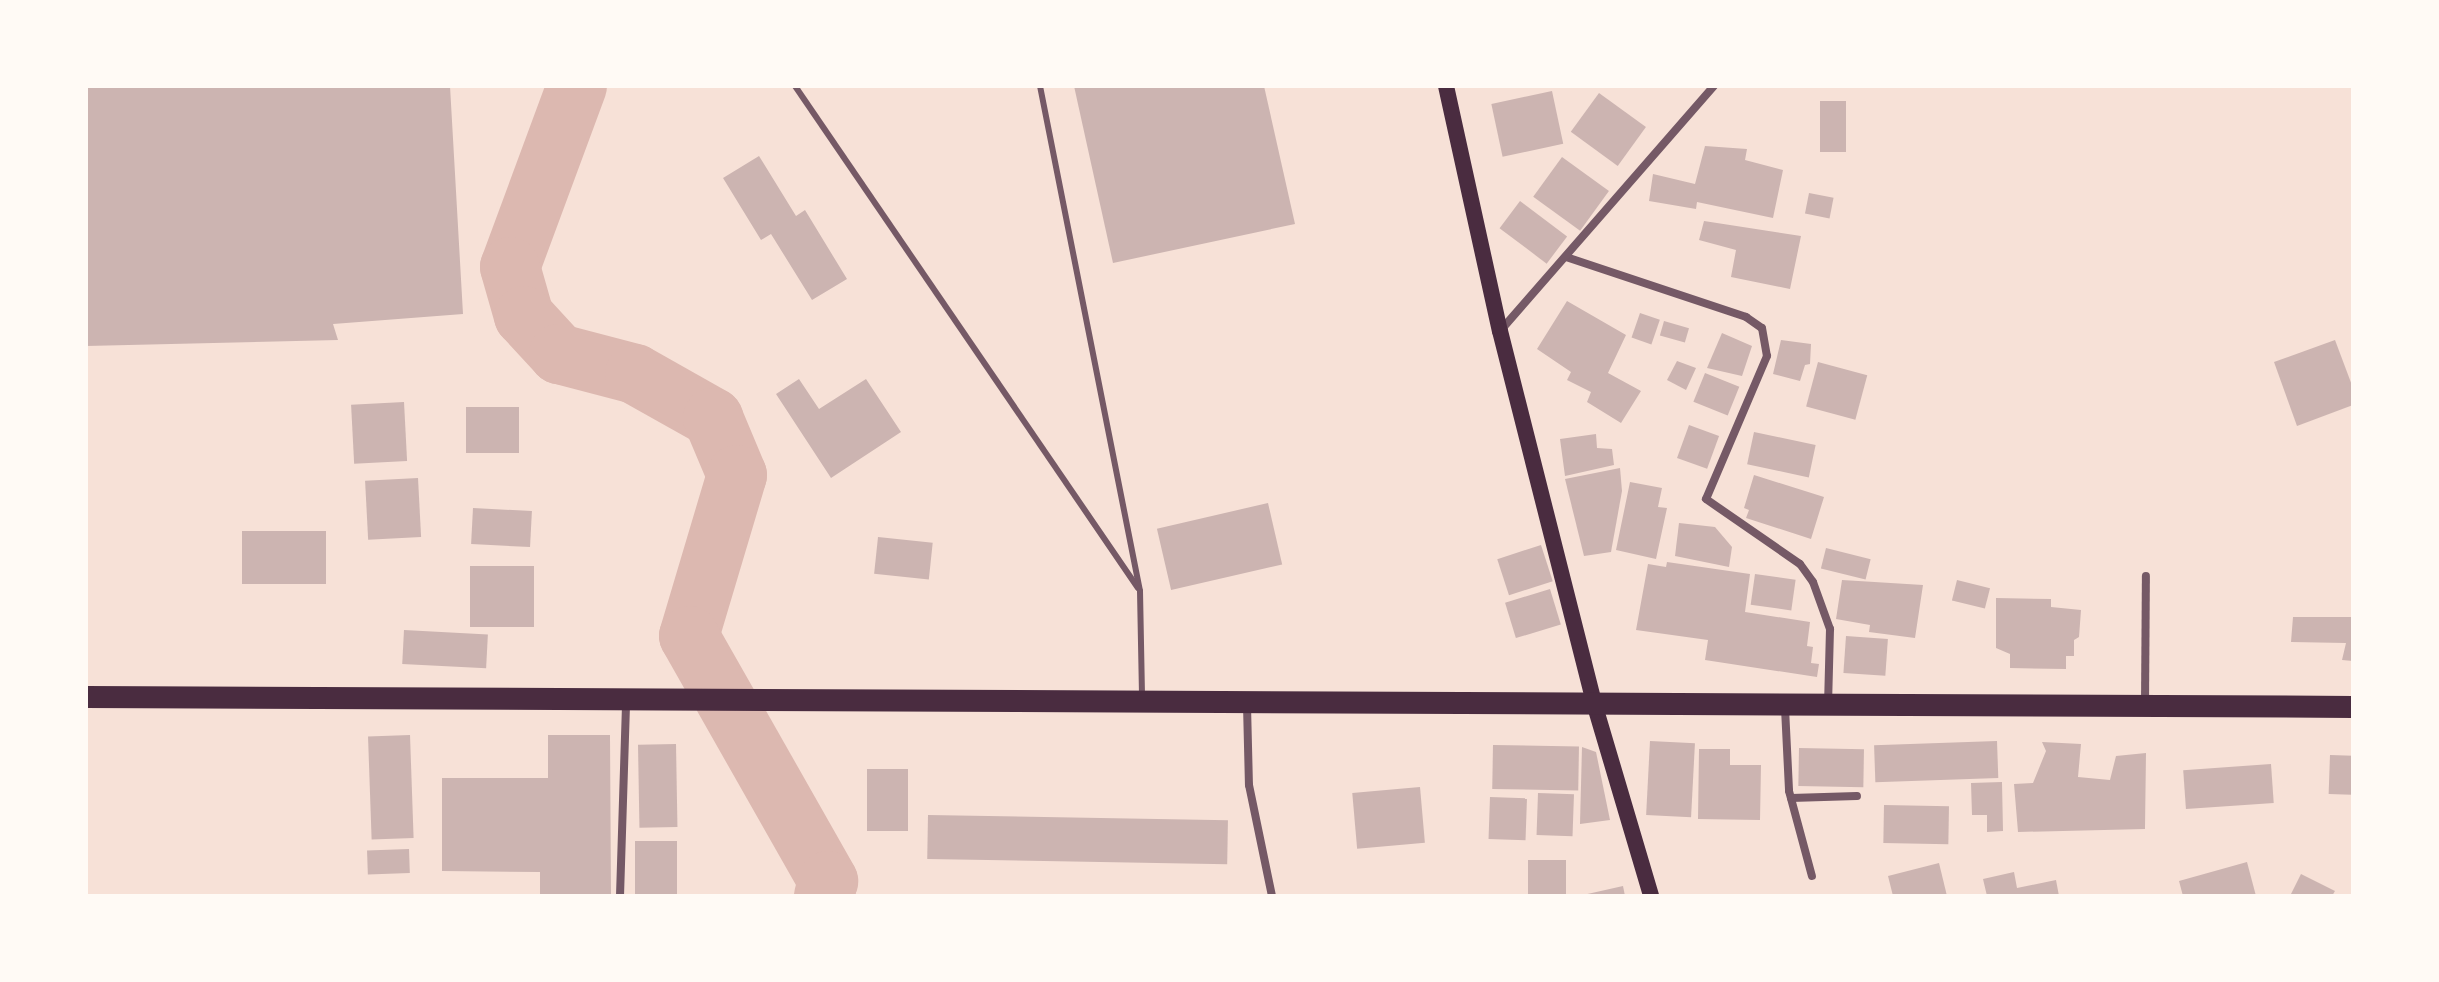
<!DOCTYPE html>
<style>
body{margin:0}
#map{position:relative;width:2439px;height:982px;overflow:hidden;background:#f7e1d7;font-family:"Playfair Display",serif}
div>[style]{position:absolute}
.river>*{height:60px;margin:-30px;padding:0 30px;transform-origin:30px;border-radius:30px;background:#dcb8b0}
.building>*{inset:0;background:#ccb4b1;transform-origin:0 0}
.service>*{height:6px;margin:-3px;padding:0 3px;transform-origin:3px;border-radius:3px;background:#755966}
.minor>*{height:8px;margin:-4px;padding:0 4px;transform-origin:4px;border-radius:4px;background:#755966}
.secondary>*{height:16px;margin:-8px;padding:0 8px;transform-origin:8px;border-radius:8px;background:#4a2c40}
.trunk>*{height:22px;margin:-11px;padding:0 11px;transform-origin:11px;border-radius:11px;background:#4a2c40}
span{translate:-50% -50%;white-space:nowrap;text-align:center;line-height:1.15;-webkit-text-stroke:8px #fffaf5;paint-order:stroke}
.frame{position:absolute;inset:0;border:88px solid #fffaf5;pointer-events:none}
</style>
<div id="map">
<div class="river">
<div style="left:577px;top:86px;width:193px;rotate:110.3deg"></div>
<div style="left:510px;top:267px;width:51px;rotate:74.1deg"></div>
<div style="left:524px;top:316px;width:52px;rotate:47.4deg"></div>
<div style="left:559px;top:354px;width:79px;rotate:14.7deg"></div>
<div style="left:635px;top:374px;width:90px;rotate:29.4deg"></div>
<div style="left:713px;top:418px;width:62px;rotate:67.2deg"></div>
<div style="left:737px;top:475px;width:168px;rotate:106.6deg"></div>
<div style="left:689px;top:636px;width:282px;rotate:60.4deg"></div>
<div style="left:828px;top:881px;width:16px;rotate:105deg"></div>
</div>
<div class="building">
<div style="clip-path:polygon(86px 86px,450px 86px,463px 314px,333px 324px,338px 340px,86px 346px)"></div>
<div style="clip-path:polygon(1074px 86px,1264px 86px,1295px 224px,1113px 263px)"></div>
<div style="left:1552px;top:91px;width:54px;height:62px;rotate:78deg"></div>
<div style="left:1599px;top:93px;width:58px;height:48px;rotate:36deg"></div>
<div style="left:1846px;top:101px;width:51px;height:26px;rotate:90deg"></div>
<div style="clip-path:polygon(1705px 146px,1747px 149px,1745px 160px,1783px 170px,1773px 218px,1697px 202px,1696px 209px,1649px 201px,1653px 174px,1695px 184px)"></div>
<div style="clip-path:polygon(759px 156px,796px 216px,805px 210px,847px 279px,812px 300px,771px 234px,761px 240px,723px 178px)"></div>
<div style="left:1562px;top:157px;width:58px;height:49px;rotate:36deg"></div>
<div style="left:1809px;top:193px;width:25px;height:21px;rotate:11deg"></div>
<div style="left:1520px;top:201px;width:59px;height:34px;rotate:37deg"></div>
<div style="clip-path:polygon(1704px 221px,1801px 236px,1790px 289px,1731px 277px,1736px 250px,1699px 240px)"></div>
<div style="clip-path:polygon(1567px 301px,1626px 335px,1608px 373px,1641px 391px,1621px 423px,1587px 402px,1591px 392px,1567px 380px,1571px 372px,1537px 349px)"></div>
<div style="left:1640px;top:313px;width:21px;height:26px;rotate:19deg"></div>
<div style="left:1664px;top:321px;width:26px;height:15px;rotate:16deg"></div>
<div style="clip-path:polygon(1722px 333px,1752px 346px,1742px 376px,1707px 368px)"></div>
<div style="clip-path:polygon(1781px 340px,1811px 344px,1810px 364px,1805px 365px,1800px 381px,1773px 374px)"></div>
<div style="clip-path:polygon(2335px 340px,2353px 388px,2353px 405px,2297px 426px,2274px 362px)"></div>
<div style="clip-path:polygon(1677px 361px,1696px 368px,1686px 390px,1667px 380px)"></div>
<div style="left:1818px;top:362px;width:51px;height:46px;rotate:15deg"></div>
<div style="left:1705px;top:373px;width:37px;height:31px;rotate:22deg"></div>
<div style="clip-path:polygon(799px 379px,819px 409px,866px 379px,901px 432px,831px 478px,776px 394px)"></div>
<div style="left:404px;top:402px;width:59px;height:53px;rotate:87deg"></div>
<div style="left:466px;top:407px;width:53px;height:46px"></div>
<div style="left:1689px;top:425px;width:32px;height:35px;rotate:20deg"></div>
<div style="left:1754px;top:432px;width:63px;height:33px;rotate:12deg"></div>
<div style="clip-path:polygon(1596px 434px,1597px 448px,1612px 449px,1614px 465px,1565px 476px,1560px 439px)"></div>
<div style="clip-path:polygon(1620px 468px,1622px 491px,1611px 552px,1584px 556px,1565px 479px)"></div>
<div style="clip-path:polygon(1754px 475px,1824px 497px,1811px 539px,1746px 518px,1749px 510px,1744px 508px)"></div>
<div style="left:418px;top:478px;width:59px;height:53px;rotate:87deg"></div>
<div style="clip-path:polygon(1630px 482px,1662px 488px,1658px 507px,1667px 508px,1656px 559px,1616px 550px)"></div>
<div style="left:1268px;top:503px;width:63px;height:114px;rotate:77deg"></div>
<div style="left:473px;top:508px;width:59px;height:36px;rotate:3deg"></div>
<div style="clip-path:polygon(1679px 523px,1715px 527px,1732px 547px,1729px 567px,1675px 556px)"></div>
<div style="left:242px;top:531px;width:84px;height:53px"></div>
<div style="left:878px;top:537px;width:55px;height:37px;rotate:6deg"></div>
<div style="left:1541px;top:545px;width:38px;height:46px;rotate:72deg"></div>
<div style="left:1826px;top:548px;width:46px;height:21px;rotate:14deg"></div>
<div style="clip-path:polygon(1667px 562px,1750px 574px,1745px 612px,1810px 622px,1807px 646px,1813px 647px,1811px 663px,1819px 664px,1817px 677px,1705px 660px,1708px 640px,1636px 630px,1648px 564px,1666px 567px)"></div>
<div style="left:470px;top:566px;width:64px;height:61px"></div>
<div style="left:1755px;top:574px;width:41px;height:31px;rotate:8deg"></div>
<div style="clip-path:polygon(1842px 580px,1923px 585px,1915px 638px,1869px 632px,1870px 625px,1836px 619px)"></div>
<div style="left:1957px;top:580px;width:34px;height:21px;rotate:14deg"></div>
<div style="left:1550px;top:589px;width:37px;height:47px;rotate:73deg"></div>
<div style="clip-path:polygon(1996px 598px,2051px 599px,2051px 607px,2081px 610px,2079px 637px,2074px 640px,2074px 656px,2066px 656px,2066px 669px,2010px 668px,2010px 654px,1996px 648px)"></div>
<div style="clip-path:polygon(2293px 617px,2353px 617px,2353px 661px,2342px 660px,2346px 643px,2291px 642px)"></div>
<div style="left:404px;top:630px;width:84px;height:34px;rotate:3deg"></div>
<div style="left:1846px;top:636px;width:42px;height:37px;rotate:4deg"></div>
<div style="left:410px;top:735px;width:103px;height:42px;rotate:88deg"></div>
<div style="clip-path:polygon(548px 735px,610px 735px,611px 896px,540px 896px,540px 872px,442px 871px,442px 778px,548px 778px)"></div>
<div style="left:1650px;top:741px;width:45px;height:74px;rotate:3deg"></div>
<div style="left:1997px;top:741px;width:37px;height:123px;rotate:88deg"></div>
<div style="clip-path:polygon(2042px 742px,2081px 744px,2078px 777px,2110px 780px,2116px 756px,2146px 753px,2145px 829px,2018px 832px,2014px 784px,2033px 783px,2046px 751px)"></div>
<div style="left:676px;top:744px;width:83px;height:38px;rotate:89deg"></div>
<div style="left:1493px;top:745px;width:86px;height:44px;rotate:1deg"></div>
<div style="clip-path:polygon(1582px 747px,1596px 752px,1610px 820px,1580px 824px)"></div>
<div style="left:1799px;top:748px;width:65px;height:38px;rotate:1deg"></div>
<div style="clip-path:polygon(1699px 749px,1730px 749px,1730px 765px,1761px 765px,1760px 820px,1698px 819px)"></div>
<div style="left:2330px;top:755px;width:23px;height:39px;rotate:2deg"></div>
<div style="left:2271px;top:764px;width:39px;height:88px;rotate:86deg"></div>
<div style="left:867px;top:769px;width:41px;height:62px"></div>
<div style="clip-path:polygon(2002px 782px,2003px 831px,1987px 832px,1987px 815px,1972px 815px,1971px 783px)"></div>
<div style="left:1420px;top:787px;width:56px;height:68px;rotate:85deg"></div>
<div style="left:1538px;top:793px;width:36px;height:42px;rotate:2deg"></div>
<div style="left:1490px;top:797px;width:37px;height:42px;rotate:2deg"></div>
<div style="left:1884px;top:805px;width:65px;height:38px;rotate:1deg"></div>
<div style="left:928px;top:815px;width:300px;height:44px;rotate:1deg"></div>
<div style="left:635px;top:841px;width:42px;height:55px"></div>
<div style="left:409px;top:849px;width:24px;height:42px;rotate:88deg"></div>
<div style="left:1528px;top:860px;width:38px;height:36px"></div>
<div style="clip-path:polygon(2247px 862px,2256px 896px,2183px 896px,2179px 881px)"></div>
<div style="clip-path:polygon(1939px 863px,1947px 896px,1893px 896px,1888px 876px)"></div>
<div style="clip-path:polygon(2014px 872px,2017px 888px,2056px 880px,2059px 896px,1987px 896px,1983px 879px)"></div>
<div style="clip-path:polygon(2301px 874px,2335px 891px,2332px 896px,2290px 896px)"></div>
<div style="clip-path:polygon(1623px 886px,1625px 896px,1583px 896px,1583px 895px)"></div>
</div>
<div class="service">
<div style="left:795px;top:86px;width:608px;rotate:55.66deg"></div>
<div style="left:1040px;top:86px;width:515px;rotate:78.8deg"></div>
<div style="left:1140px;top:591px;width:105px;rotate:88.9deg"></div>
</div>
<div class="minor">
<div style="left:1566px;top:257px;width:190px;rotate:18.4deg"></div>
<div style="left:1746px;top:317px;width:19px;rotate:35deg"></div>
<div style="left:1762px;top:328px;width:28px;rotate:80deg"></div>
<div style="left:1767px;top:356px;width:155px;rotate:113.1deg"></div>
<div style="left:1706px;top:499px;width:114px;rotate:34.7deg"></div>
<div style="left:1800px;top:564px;width:22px;rotate:54deg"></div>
<div style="left:1813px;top:582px;width:50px;rotate:70.1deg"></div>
<div style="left:1830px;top:629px;width:74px;rotate:91.5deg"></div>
<div style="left:1501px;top:330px;width:324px;rotate:-48.9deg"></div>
<div style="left:1247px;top:705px;width:80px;rotate:88.6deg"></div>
<div style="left:1249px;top:785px;width:113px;rotate:78.3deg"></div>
<div style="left:2145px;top:705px;width:129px;rotate:-89.6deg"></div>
<div style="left:1785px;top:708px;width:83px;rotate:87.2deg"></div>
<div style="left:1789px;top:791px;width:88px;rotate:74.9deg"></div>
<div style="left:1791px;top:798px;width:66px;rotate:-1.7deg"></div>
<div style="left:620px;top:896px;width:196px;rotate:-88.2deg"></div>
</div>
<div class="secondary">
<div style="left:1446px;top:86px;width:251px;rotate:77.6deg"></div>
<div style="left:1500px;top:331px;width:384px;rotate:75.8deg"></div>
<div style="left:1594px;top:703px;width:201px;rotate:73.5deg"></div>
</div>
<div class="trunk">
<div style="left:86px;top:697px;width:2267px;rotate:0.25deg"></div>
</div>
<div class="frame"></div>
</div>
